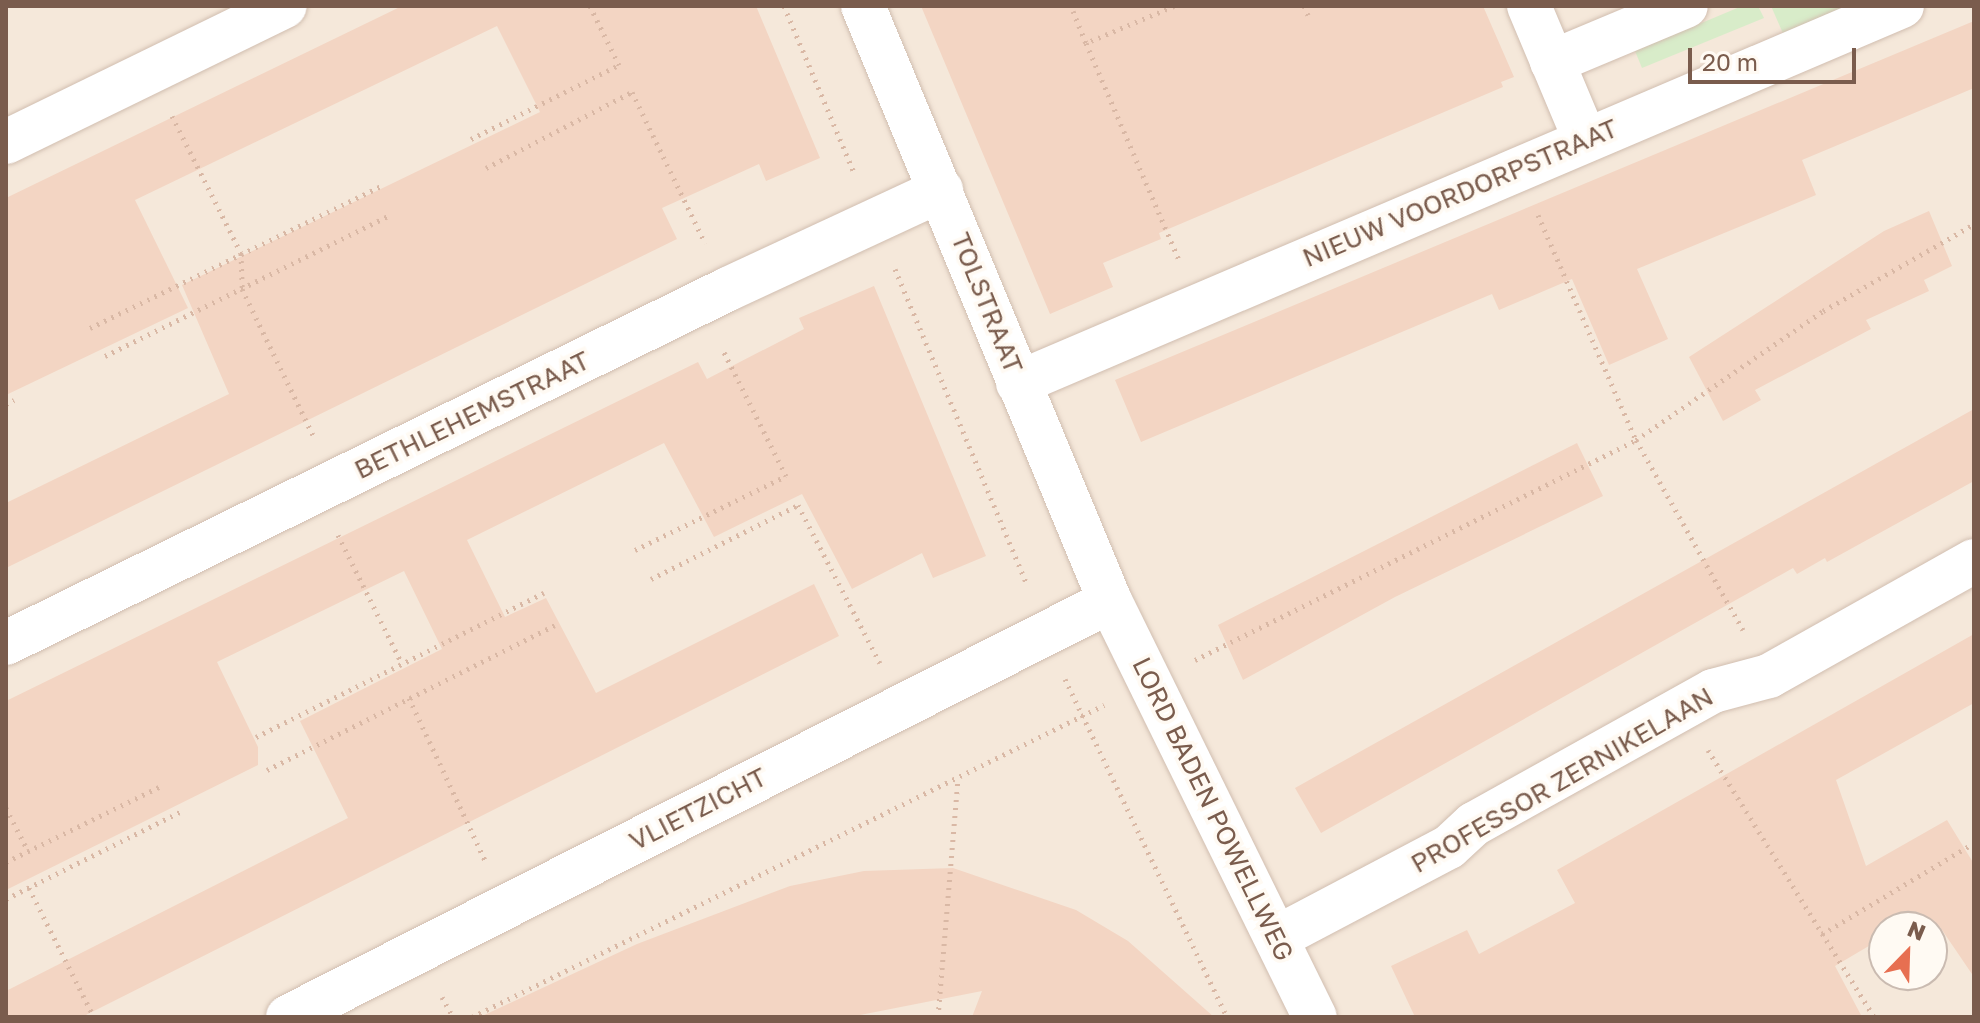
<!DOCTYPE html>
<style>
body{margin:0}
#map{position:relative;width:1980px;height:1023px;overflow:hidden;background:#fdf6ec;font-family:"Golos Text",sans-serif}
div>[style]{position:absolute}
.residential>*{inset:0;background:#f5e8da}
.green>*{inset:0;background:#d8ecc9}
.building>*{inset:0;background:#f3d5c3}
.path>*{height:5px;margin-top:-2.5px;transform-origin:0;background:repeating-linear-gradient(90deg,#d9b8a5 0 2px,transparent 0 8px)}
.roads{filter:drop-shadow(0 0 2px #d1beb0) drop-shadow(0 0 2px #d1beb0)}
.minor>*{height:44px;margin:-22px;padding:0 22px;transform-origin:22px;border-radius:22px;background:#fff}
span{translate:-50% -50%;white-space:nowrap;text-align:center;line-height:1.15;-webkit-text-stroke:7px #fffaf3;paint-order:stroke}
.street-label{font-size:26px;color:#7a5c4d}
.frame{position:absolute;inset:0;border:8px solid #7a5c4d;pointer-events:none}
.north{position:absolute;left:1868px;top:911px;width:80px;height:80px;box-sizing:border-box;background:#fffaf3;border:2px solid #cabbb1;border-radius:50%;rotate:23deg;font-size:22px;font-weight:700;line-height:32px;text-align:center;color:#7a5c4d}
.north::after{content:'';display:block;margin:auto;width:28px;height:36px;background:#e76f51;clip-path:polygon(50% 0,100% 100%,50% 72%,0 100%)}
.scale{position:absolute;left:1688px;top:48px;width:168px;height:36px;box-sizing:border-box;border:4px solid #7a5c4d;border-top:0;padding-left:10px;font-size:24px;line-height:28px;white-space:nowrap;color:#7a5c4d;-webkit-text-stroke:6px #fffaf3;paint-order:stroke}
</style>
<div id="map">
<div class="residential">
<div style="clip-path:polygon(evenodd,6px 6px,1974px 6px,1974px 1017px,6px 1017px,6px 6px,1884px 927px,1932px 927px,1932px 975px,1884px 975px,1884px 927px)"></div>
</div>
<div class="green">
<div style="clip-path:polygon(1742px 6px,1758px 6px,1764px 18px,1642px 68px,1635px 51px)"></div>
<div style="clip-path:polygon(1771px 6px,1861px 6px,1785px 38px)"></div>
</div>
<div class="building">
<div style="clip-path:polygon(402px 6px,756px 6px,820px 158px,766px 181px,759px 164px,662px 208px,677px 239px,6px 568px,6px 503px,229px 394px,182px 285px,540px 112px,497px 26px,135px 200px,188px 308px,6px 395px,6px 198px)"></div>
<div style="clip-path:polygon(921px 6px,1483px 6px,1514px 77px,1501px 82px,1503px 87px,1159px 233px,1161px 239px,1103px 263px,1113px 287px,1050px 314px)"></div>
<div style="clip-path:polygon(1974px 21px,1974px 88px,1802px 160px,1816px 195px,1637px 269px,1668px 339px,1609px 365px,1572px 279px,1499px 310px,1492px 294px,1141px 442px,1115px 380px)"></div>
<div style="clip-path:polygon(1929px 211px,1952px 266px,1924px 280px,1929px 291px,1866px 320px,1871px 329px,1755px 390px,1761px 400px,1723px 421px,1689px 357px,1884px 231px)"></div>
<div style="clip-path:polygon(874px 286px,986px 556px,933px 578px,922px 553px,852px 589px,802px 494px,714px 537px,664px 443px,467px 540px,505px 617px,546px 598px,596px 693px,814px 584px,839px 636px,82px 1017px,6px 1017px,6px 991px,348px 818px,300px 721px,442px 649px,404px 571px,217px 662px,258px 747px,258px 765px,6px 890px,6px 701px,698px 362px,707px 379px,804px 329px,799px 318px)"></div>
<div style="clip-path:polygon(1974px 409px,1974px 481px,1827px 562px,1825px 558px,1797px 574px,1793px 568px,1321px 833px,1295px 788px)"></div>
<div style="clip-path:polygon(1577px 443px,1603px 496px,1395px 597px,1243px 680px,1218px 625px)"></div>
<div style="clip-path:polygon(1974px 634px,1974px 703px,1836px 780px,1866px 866px,1947px 820px,1974px 864px,1974px 977px,1940px 927px,1884px 927px,1884px 937px,1835px 966px,1862px 1017px,1415px 1017px,1391px 966px,1467px 930px,1479px 954px,1575px 903px,1557px 870px)"></div>
<div style="clip-path:polygon(953px 868px,1076px 910px,1128px 941px,1214px 1017px,972px 1017px,982px 991px,850px 1017px,480px 1017px,637px 944px,790px 886px,864px 871px)"></div>
</div>
<div class="path">
<div style="left:784px;top:6px;width:183px;rotate:67.2deg"></div>
<div style="left:1174px;top:6px;width:95px;rotate:157.2deg"></div>
<div style="left:1086px;top:43px;width:236px;rotate:66.8deg"></div>
<div style="left:1304px;top:6px;width:10px;rotate:66deg"></div>
<div style="left:1073px;top:11px;width:35px;rotate:68deg"></div>
<div style="left:172px;top:116px;width:153px;rotate:63.3deg"></div>
<div style="left:241px;top:253px;width:36px;rotate:88deg"></div>
<div style="left:242px;top:289px;width:165px;rotate:64.1deg"></div>
<div style="left:471px;top:139px;width:165px;rotate:-26.6deg"></div>
<div style="left:619px;top:65px;width:66px;rotate:-116.2deg"></div>
<div style="left:486px;top:168px;width:165px;rotate:-27.5deg"></div>
<div style="left:632px;top:92px;width:168px;rotate:64.2deg"></div>
<div style="left:1538px;top:215px;width:245px;rotate:66.5deg"></div>
<div style="left:1636px;top:440px;width:227px;rotate:-34.6deg"></div>
<div style="left:1823px;top:311px;width:174px;rotate:-29.9deg"></div>
<div style="left:895px;top:269px;width:342px;rotate:67.3deg"></div>
<div style="left:90px;top:328px;width:324px;rotate:-26deg"></div>
<div style="left:105px;top:356px;width:318px;rotate:-26.3deg"></div>
<div style="left:6px;top:404px;width:9px;rotate:-27deg"></div>
<div style="left:338px;top:535px;width:144px;rotate:63.6deg"></div>
<div style="left:635px;top:550px;width:168px;rotate:-26.1deg"></div>
<div style="left:786px;top:476px;width:141px;rotate:-116.6deg"></div>
<div style="left:651px;top:579px;width:165px;rotate:-26.7deg"></div>
<div style="left:798px;top:505px;width:178px;rotate:62.6deg"></div>
<div style="left:1195px;top:660px;width:493px;rotate:-26.5deg"></div>
<div style="left:1636px;top:440px;width:218px;rotate:60.6deg"></div>
<div style="left:1065px;top:679px;width:375px;rotate:64.4deg"></div>
<div style="left:409px;top:698px;width:179px;rotate:64.9deg"></div>
<div style="left:256px;top:737px;width:322px;rotate:-26.6deg"></div>
<div style="left:1708px;top:750px;width:314px;rotate:58.1deg"></div>
<div style="left:267px;top:770px;width:322px;rotate:-26.7deg"></div>
<div style="left:6px;top:808px;width:48px;rotate:62.9deg"></div>
<div style="left:6px;top:862px;width:175px;rotate:-26.1deg"></div>
<div style="left:29px;top:888px;width:144px;rotate:63.3deg"></div>
<div style="left:6px;top:899px;width:195px;rotate:-26.6deg"></div>
<div style="left:1822px;top:934px;width:177px;rotate:-30.9deg"></div>
<div style="left:442px;top:997px;width:23px;rotate:61deg"></div>
<div style="left:472px;top:1017px;width:705px;rotate:-26.27deg"></div>
<div style="left:938px;top:1017px;width:239px;rotate:-85.2deg"></div>
</div>
<div class="roads">
<div class="minor">
<div style="left:863px;top:6px;width:644px;rotate:67.46deg"></div>
<div style="left:1110px;top:601px;width:464px;rotate:63.8deg"></div>
<div style="left:1529px;top:6px;width:144px;rotate:67.2deg"></div>
<div style="left:1552px;top:62px;width:145px;rotate:-22.7deg"></div>
<div style="left:6px;top:142px;width:310px;rotate:-26deg"></div>
<div style="left:1018px;top:383px;width:961px;rotate:-23.1deg"></div>
<div style="left:6px;top:643px;width:804px;rotate:-26.12deg"></div>
<div style="left:728px;top:289px;width:235px;rotate:-24.9deg"></div>
<div style="left:1278px;top:937px;width:193px;rotate:-27.8deg"></div>
<div style="left:1449px;top:847px;width:34px;rotate:-43deg"></div>
<div style="left:1474px;top:824px;width:274px;rotate:-29.1deg"></div>
<div style="left:1713px;top:691px;width:58px;rotate:-15deg"></div>
<div style="left:1769px;top:676px;width:235px;rotate:-29.3deg"></div>
<div style="left:288px;top:1017px;width:921px;rotate:-26.84deg"></div>
</div>
</div>
<div class="street-label">
<span style="left:1460px;top:193px;rotate:-23deg">NIEUW VOORDORPSTRAAT</span>
<span style="left:987px;top:303px;rotate:68deg">TOLSTRAAT</span>
<span style="left:472px;top:415px;rotate:-26deg">BETHLEHEMSTRAAT</span>
<span style="left:1562px;top:780px;rotate:-30deg">PROFESSOR ZERNIKELAAN</span>
<span style="left:698px;top:809px;rotate:-27deg">VLIETZICHT</span>
<span style="left:1213px;top:809px;rotate:64deg">LORD BADEN POWELLWEG</span>
</div>
<div class="frame"></div>
<div class="north">N</div>
<div class="scale">20 m</div>
</div>
